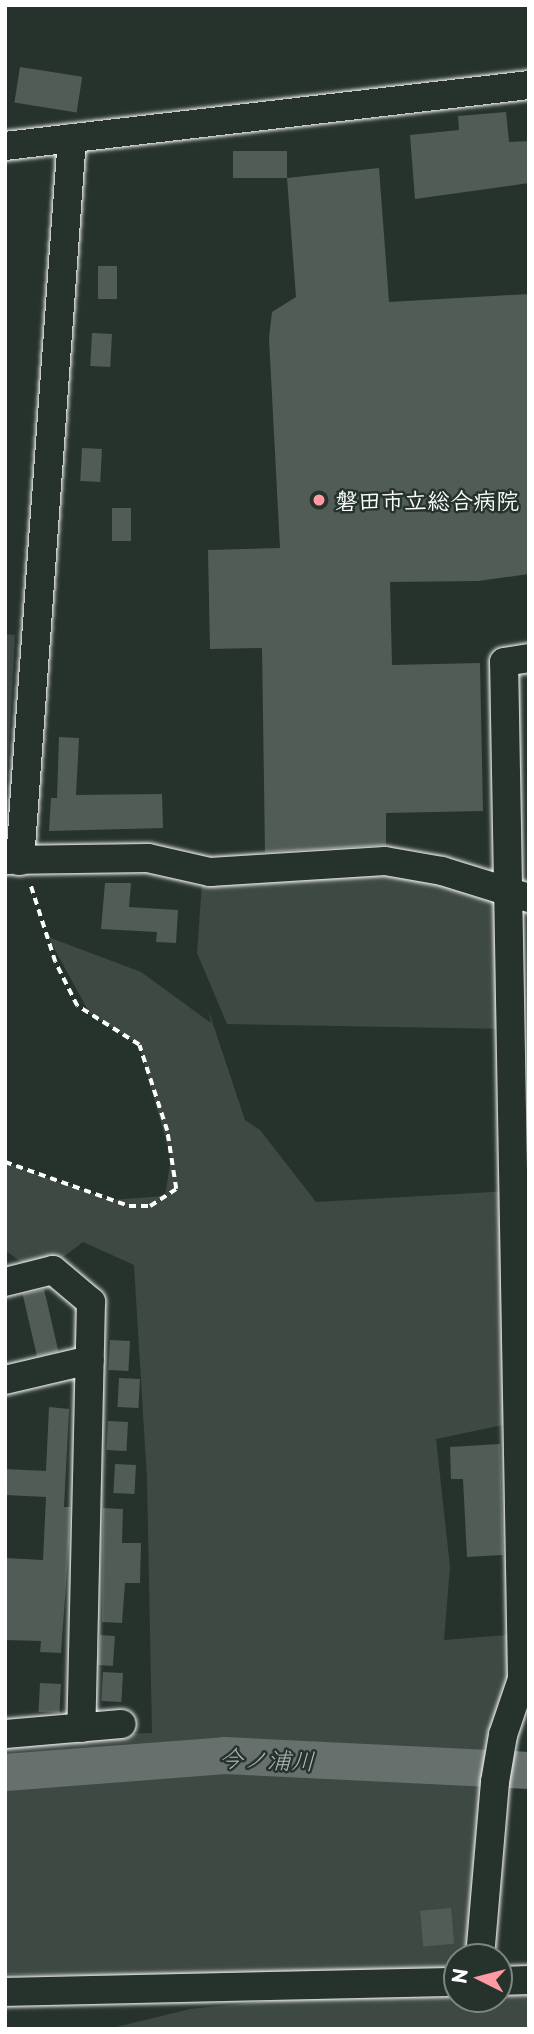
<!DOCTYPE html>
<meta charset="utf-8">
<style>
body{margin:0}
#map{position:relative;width:534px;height:2034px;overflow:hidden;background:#26332d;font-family:"Playpen Sans","Klee One",sans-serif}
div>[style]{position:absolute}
.green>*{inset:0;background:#3e4944}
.river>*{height:37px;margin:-18.5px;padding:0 18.5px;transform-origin:18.5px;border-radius:18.5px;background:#67706c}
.building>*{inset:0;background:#515c57;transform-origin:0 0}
.path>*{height:3.5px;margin-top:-1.75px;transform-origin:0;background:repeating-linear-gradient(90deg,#fff 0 7px,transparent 0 12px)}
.roads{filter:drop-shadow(0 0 2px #fff) drop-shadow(0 0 2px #fff)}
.minor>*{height:28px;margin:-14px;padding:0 14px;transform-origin:14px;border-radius:14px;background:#26332d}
.dots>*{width:19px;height:19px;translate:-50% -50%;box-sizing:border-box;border:4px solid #26332d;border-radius:50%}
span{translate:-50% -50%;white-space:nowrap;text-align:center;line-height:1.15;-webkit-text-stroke:5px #26332d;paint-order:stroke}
.poi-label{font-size:23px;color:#fff;font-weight:700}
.left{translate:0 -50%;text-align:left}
.water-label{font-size:24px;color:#b3b8b6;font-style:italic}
.frame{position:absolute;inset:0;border:7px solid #fff;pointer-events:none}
.north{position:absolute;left:443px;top:1943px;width:70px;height:70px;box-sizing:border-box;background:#26332d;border:2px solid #7d8581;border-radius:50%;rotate:276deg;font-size:19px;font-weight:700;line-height:28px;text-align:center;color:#fff}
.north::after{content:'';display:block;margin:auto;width:24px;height:32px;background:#ff9aa2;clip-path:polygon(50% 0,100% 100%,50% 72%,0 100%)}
</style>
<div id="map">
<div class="green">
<div style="clip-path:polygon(5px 634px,15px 635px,5px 820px)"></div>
<div style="clip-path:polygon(385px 861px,505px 889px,508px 1029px,227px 1024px,197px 953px,202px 883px)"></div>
<div style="clip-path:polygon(48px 937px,141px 972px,211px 1023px,208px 1009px,245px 1120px,260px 1130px,316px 1202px,512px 1191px,517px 1422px,436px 1439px,450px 1567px,444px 1640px,521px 1634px,480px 1957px,457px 1957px,457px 1981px,5px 1974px,5px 1739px,152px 1733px,147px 1479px,134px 1265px,83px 1242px,54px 1264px,21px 1262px,5px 1250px,5px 1162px,111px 1200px,165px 1196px,171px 1158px,139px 1045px,90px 1014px)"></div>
<div style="clip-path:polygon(499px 1982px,529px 1983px,529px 2029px,108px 2029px,190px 2009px,457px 1983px,457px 1999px,499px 1999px)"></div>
</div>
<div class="river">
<div style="left:5px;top:1772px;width:220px;rotate:-4.4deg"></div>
<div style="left:224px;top:1755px;width:305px;rotate:2.8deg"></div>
</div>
<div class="building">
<div style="left:20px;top:67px;width:63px;height:36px;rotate:9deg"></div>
<div style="clip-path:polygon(506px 112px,509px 142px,529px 141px,529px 183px,415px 199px,410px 135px,459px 130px,458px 116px)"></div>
<div style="left:287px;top:151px;width:27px;height:54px;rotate:90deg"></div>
<div style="clip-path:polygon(379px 168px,389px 302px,529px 294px,529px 574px,478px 581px,390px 582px,392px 665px,480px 663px,483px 811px,386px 813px,386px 845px,265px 852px,262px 648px,210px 649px,208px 550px,280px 548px,269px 338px,272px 312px,296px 297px,287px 178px)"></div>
<div style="left:98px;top:266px;width:19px;height:33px"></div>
<div style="left:92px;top:333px;width:20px;height:33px;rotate:3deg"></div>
<div style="left:82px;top:448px;width:20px;height:33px;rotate:3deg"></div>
<div style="left:112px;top:508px;width:19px;height:33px"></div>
<div style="clip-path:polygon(59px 737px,79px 738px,76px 795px,162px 794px,163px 828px,49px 831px,51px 798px,57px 798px)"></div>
<div style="clip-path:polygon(105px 883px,131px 883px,129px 907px,178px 910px,176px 943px,156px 942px,157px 932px,101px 929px)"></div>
<div style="left:44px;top:1289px;width:64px;height:22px;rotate:77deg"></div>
<div style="left:110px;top:1340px;width:20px;height:30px;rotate:3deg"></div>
<div style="left:119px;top:1378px;width:21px;height:29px;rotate:3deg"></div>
<div style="clip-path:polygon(49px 1407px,69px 1409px,64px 1507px,70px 1507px,69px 1542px,61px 1653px,40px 1652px,41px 1641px,5px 1640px,5px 1558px,43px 1560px,46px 1497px,5px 1495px,5px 1469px,46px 1471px)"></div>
<div style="left:108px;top:1421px;width:20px;height:29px;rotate:3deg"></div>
<div style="clip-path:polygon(500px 1444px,503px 1555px,467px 1557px,463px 1479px,451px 1479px,450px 1447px)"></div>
<div style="left:115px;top:1464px;width:21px;height:29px;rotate:3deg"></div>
<div style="clip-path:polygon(103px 1508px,123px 1509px,122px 1543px,141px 1543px,140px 1583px,125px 1583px,122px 1623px,102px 1622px)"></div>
<div style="left:100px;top:1635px;width:15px;height:30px;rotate:4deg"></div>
<div style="left:103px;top:1672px;width:20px;height:29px;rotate:3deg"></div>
<div style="left:40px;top:1683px;width:21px;height:29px;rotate:3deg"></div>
<div style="left:451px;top:1908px;width:36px;height:31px;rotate:85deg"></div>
</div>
<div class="path">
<div style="left:5px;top:1162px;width:132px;rotate:19.5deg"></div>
<div style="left:129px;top:1206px;width:21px"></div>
<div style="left:150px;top:1206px;width:31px;rotate:-33deg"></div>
<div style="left:176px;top:1189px;width:59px;rotate:-98.8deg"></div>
<div style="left:167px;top:1131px;width:90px;rotate:-108deg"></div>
<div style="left:139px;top:1045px;width:73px;rotate:-147.8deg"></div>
<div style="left:77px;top:1006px;width:49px;rotate:-116.6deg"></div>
<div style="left:55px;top:962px;width:82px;rotate:-107.8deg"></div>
</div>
<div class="roads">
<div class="minor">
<div style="left:5px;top:146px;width:528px;rotate:-6.64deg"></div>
<div style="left:5px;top:860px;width:143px;rotate:-0.8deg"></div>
<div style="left:148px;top:858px;width:64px;rotate:12.7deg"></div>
<div style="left:210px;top:872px;width:175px;rotate:-3.6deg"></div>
<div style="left:385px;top:861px;width:58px;rotate:10deg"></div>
<div style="left:442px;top:871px;width:91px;rotate:17.2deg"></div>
<div style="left:20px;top:861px;width:725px;rotate:-85.89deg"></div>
<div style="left:5px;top:1282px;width:49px;rotate:-14deg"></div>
<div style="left:53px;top:1270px;width:50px;rotate:40.1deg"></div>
<div style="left:91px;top:1302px;width:426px;rotate:91.3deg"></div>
<div style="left:5px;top:1380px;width:87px;rotate:-13.2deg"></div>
<div style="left:5px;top:1734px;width:117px;rotate:-4.9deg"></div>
<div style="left:480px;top:1957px;width:176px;rotate:-85.1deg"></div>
<div style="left:495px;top:1782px;width:48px;rotate:-80.3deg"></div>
<div style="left:503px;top:1735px;width:59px;rotate:-71.3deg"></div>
<div style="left:522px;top:1679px;width:1017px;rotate:-91.01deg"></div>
<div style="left:504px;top:662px;width:25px;rotate:-9deg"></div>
<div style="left:499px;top:1981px;width:30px;rotate:-2deg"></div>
<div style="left:5px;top:1992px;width:452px;rotate:-1.3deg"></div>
</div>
</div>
<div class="dots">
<div style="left:319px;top:500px;background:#ff9aa2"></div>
</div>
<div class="poi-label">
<span class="left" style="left:335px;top:500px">磐田市立総合病院</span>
</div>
<div class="water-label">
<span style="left:267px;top:1759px;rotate:2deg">今ノ浦川</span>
</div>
<div class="frame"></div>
<div class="north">N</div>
</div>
